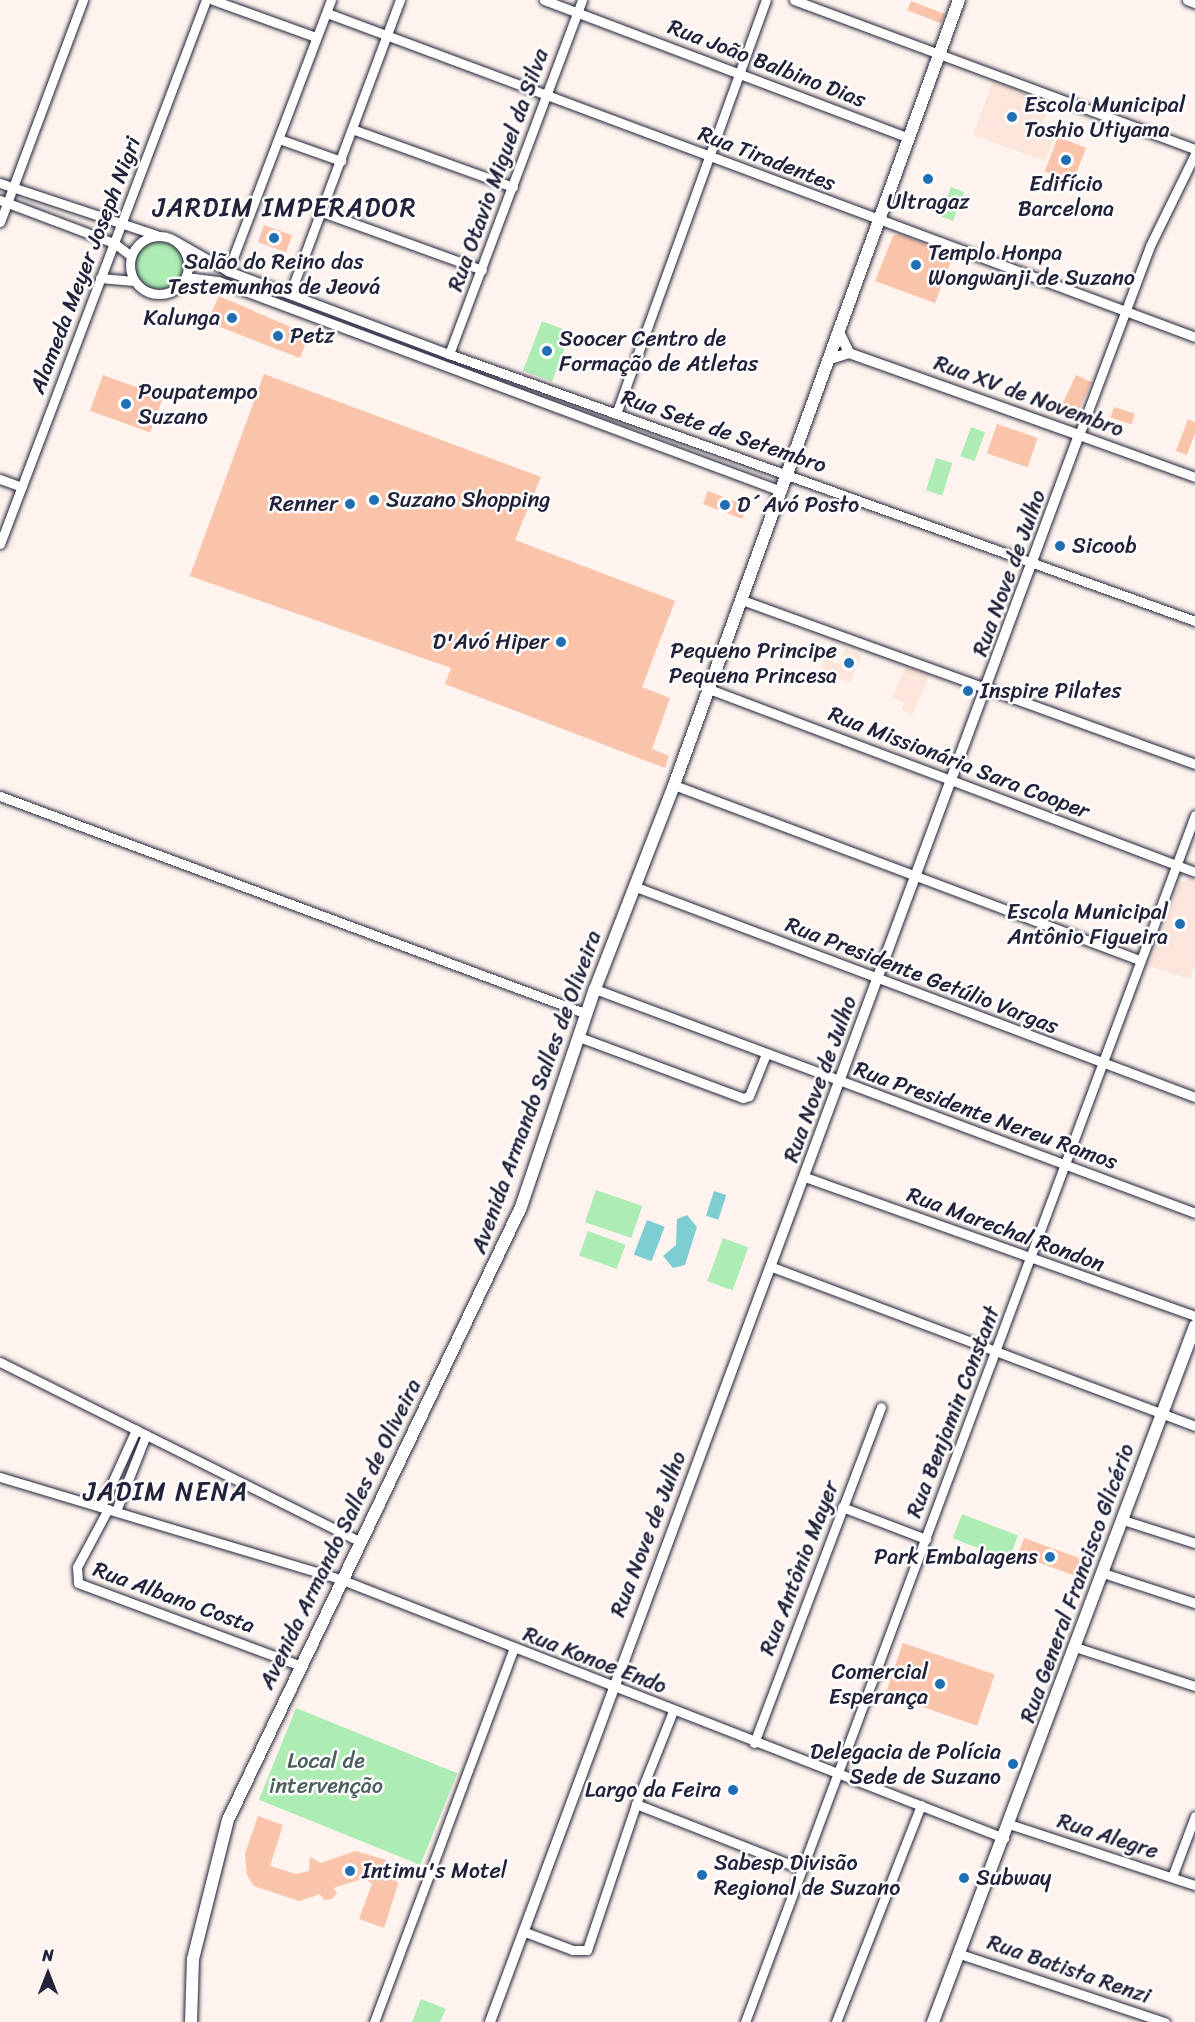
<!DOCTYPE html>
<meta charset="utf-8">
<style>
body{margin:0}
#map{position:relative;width:1195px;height:2022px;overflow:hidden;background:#fef3ee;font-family:Sriracha,sans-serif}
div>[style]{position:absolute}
.built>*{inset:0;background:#fce5da}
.green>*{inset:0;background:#adecb3;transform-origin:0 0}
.round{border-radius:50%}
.water>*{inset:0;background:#7dced3;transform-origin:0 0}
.building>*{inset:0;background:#f9c4aa;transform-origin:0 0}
.roads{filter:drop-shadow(0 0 2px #22223b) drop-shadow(0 0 2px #22223b)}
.minor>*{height:9px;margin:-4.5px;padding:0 4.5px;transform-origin:4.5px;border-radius:4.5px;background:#fff}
.minor>.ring{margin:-4.5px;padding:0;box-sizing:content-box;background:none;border:9px solid #fff;border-radius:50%}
.tertiary>*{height:10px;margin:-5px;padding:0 5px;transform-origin:5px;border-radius:5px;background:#fff}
.secondary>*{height:12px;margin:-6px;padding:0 6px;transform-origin:6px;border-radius:6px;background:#fff}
.dots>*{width:16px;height:16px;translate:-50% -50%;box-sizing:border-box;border:3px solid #fff;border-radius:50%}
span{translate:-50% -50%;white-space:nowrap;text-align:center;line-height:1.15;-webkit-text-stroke:5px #fff;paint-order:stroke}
.street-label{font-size:22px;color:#22223b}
.poi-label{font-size:22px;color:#22223b}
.left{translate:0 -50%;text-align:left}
.right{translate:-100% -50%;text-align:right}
.park-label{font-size:22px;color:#4c5f5f}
.quarter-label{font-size:26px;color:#22223b;letter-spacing:1.5px}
.north{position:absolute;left:18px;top:1944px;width:60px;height:60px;-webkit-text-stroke:4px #fff;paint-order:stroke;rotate:0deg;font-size:16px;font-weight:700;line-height:24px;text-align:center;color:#22223b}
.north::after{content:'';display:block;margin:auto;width:21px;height:27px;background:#22223b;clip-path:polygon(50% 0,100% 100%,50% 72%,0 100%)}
</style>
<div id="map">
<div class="built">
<div style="clip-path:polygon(993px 81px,1050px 104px,1040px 130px,1054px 137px,1045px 161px,973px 135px)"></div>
<div style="clip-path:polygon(831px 645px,839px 648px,833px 662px,839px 664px,846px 649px,862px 655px,850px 683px,820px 671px)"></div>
<div style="clip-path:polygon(906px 666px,929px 676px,912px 715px,902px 710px,904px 703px,892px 697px)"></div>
<div style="clip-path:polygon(1190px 878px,1195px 880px,1195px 965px,1189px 979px,1149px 966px,1179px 884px)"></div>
</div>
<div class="green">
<div style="left:951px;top:187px;width:14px;height:31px;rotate:21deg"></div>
<div class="round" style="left:134px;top:240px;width:50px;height:50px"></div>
<div style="left:542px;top:321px;width:31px;height:53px;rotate:21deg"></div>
<div style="left:971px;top:427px;width:15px;height:31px;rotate:20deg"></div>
<div style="left:936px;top:458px;width:17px;height:34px;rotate:17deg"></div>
<div style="left:596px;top:1190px;width:49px;height:34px;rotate:19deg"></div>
<div style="left:588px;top:1231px;width:40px;height:26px;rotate:20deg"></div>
<div style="left:723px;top:1238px;width:27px;height:46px;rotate:20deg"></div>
<div style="left:962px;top:1514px;width:60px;height:26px;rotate:21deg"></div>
<div style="left:296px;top:1708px;width:174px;height:99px;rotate:22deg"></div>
<div style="clip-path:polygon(421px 1999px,446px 2009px,440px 2022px,412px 2022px)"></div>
</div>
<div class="water">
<div style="left:714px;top:1191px;width:13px;height:26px;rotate:18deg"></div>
<div style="clip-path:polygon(687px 1215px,697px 1227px,685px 1265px,673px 1268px,663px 1256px,676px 1245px,677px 1219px)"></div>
<div style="left:647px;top:1220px;width:19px;height:37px;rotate:21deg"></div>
</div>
<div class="building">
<div style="left:911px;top:1px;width:36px;height:10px;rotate:21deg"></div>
<div style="left:1058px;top:137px;width:30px;height:37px;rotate:21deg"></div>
<div style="left:264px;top:225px;width:30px;height:18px;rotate:20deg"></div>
<div style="clip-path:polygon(900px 234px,953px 256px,935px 303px,875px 281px,893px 236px)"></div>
<div style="clip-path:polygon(219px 296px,309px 335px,300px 358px,207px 322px)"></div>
<div style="clip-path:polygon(264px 374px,541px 477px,515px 540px,675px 601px,642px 687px,670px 698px,652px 749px,669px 756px,665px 768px,445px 684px,451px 668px,190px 576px)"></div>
<div style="left:103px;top:375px;width:64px;height:38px;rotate:20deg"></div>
<div style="left:1076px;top:375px;width:17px;height:31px;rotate:25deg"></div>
<div style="left:1114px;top:407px;width:22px;height:11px;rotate:18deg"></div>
<div style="clip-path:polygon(1188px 419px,1195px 422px,1195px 433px,1187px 455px,1176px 451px)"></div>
<div style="left:997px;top:424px;width:43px;height:31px;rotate:19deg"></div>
<div style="left:708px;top:491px;width:42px;height:14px;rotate:21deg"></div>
<div style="left:1024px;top:1538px;width:63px;height:18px;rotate:20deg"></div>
<div style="left:903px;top:1643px;width:97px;height:54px;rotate:19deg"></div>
<div style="clip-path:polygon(258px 1816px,283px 1825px,270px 1866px,296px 1874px,309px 1871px,310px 1857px,321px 1863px,355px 1851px,386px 1860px,398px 1884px,384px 1928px,359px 1919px,372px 1884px,365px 1878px,333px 1888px,337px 1893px,332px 1899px,324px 1900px,320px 1894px,299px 1901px,254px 1886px,247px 1875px,245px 1854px)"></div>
</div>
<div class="roads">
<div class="minor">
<div style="left:213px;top:0;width:109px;rotate:19.8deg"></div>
<div style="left:544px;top:0;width:390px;rotate:20.7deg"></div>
<div style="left:794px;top:0;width:428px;rotate:20.4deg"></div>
<div style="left:1187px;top:0;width:9px;rotate:21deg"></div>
<div style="left:327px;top:13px;width:926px;rotate:20.47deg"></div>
<div style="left:352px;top:129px;width:171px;rotate:19.8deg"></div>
<div style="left:279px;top:139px;width:66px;rotate:19.5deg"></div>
<div style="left:1195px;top:154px;width:102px;rotate:116.1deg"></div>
<div style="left:1150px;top:246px;width:202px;rotate:110.6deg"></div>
<div style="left:1079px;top:435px;width:123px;rotate:19.9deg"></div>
<div style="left:0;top:183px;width:164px;rotate:18.4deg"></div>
<div style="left:0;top:200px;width:122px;rotate:20.7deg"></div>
<div style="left:114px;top:243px;width:21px;rotate:37deg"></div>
<div style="left:322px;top:212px;width:170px;rotate:19.9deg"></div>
<div style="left:0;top:222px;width:237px;rotate:-69.5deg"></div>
<div class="ring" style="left:130px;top:236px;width:49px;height:49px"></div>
<div style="left:177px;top:242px;width:59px;rotate:29.6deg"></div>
<div style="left:228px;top:271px;width:236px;rotate:20.6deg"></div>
<div style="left:449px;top:354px;width:792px;rotate:19.69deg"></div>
<div style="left:228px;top:271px;width:290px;rotate:-69.2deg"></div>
<div style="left:186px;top:277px;width:32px;rotate:7deg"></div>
<div style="left:218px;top:281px;width:601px;rotate:20.46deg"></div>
<div style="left:100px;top:278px;width:34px;rotate:5deg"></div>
<div style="left:290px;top:294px;width:314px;rotate:-69.5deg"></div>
<div style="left:449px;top:354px;width:378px;rotate:-69.4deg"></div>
<div style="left:616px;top:414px;width:440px;rotate:-70.1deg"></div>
<div style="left:0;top:479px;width:23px;rotate:20deg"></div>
<div style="left:0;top:544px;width:582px;rotate:-69.26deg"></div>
<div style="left:742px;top:600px;width:482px;rotate:19.9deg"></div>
<div style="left:709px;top:689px;width:519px;rotate:20.63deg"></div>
<div style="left:674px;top:785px;width:498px;rotate:20.6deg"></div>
<div style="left:0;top:796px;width:626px;rotate:20.37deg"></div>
<div style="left:636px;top:887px;width:597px;rotate:20.59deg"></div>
<div style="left:595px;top:989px;width:640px;rotate:20.47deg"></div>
<div style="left:579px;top:1037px;width:175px;rotate:20.4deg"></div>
<div style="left:743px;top:1098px;width:6px;rotate:-18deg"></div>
<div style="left:749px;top:1096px;width:45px;rotate:-68deg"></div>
<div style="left:805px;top:1177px;width:414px;rotate:19.6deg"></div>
<div style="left:772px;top:1267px;width:452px;rotate:20.6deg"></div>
<div style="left:0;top:1362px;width:401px;rotate:26.5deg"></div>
<div style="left:0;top:1477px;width:355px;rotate:16.7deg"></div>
<div style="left:340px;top:1579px;width:713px;rotate:21.31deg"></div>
<div style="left:101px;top:1507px;width:85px;rotate:-65.6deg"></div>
<div style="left:842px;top:1507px;width:90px;rotate:20.9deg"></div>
<div style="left:108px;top:1509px;width:66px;rotate:118.1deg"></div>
<div style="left:77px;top:1567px;width:16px;rotate:86deg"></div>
<div style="left:78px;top:1583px;width:236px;rotate:20.4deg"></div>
<div style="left:116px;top:1511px;width:82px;rotate:-68.5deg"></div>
<div style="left:1123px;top:1520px;width:76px;rotate:17.7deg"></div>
<div style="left:1103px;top:1573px;width:97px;rotate:18.1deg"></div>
<div style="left:1075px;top:1647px;width:126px;rotate:18deg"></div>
<div style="left:754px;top:1743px;width:359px;rotate:-69.3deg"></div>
<div style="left:636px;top:1804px;width:178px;rotate:21.4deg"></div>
<div style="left:1009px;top:1824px;width:196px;rotate:18.2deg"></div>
<div style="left:1172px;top:1877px;width:65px;rotate:-69.3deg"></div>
<div style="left:525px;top:1932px;width:51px;rotate:20.6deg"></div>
<div style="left:573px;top:1950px;width:14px"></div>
<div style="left:587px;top:1950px;width:154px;rotate:-71.4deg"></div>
<div style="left:636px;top:1804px;width:100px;rotate:-68.3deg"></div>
<div style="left:960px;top:1954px;width:216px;rotate:18.4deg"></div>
<div style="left:374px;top:2022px;width:397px;rotate:-69.5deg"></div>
<div style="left:745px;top:2022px;width:1288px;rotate:-69.55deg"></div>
<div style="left:836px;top:2022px;width:233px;rotate:-68.6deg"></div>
</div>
<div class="tertiary">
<div style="left:838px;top:330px;width:25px;rotate:64deg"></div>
<div style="left:490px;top:2022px;width:1693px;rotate:-69.64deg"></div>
<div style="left:1079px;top:435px;width:244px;rotate:-160.4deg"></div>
<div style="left:849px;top:353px;width:22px;rotate:162deg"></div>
</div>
<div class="secondary">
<div style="left:191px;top:2022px;width:63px;rotate:-88.2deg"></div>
<div style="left:193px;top:1959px;width:143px;rotate:-75.9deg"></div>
<div style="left:228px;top:1820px;width:679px;rotate:-64.45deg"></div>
<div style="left:521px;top:1207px;width:230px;rotate:-71.3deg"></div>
<div style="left:595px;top:989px;width:219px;rotate:-68.8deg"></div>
<div style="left:674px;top:785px;width:835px;rotate:-70.05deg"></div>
<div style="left:933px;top:2022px;width:744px;rotate:-69.37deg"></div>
</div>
</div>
<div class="dots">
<div style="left:1012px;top:117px;background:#1f6fb2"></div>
<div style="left:1066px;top:160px;background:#1f6fb2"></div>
<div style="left:928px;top:179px;background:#1f6fb2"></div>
<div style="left:274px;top:238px;background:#1f6fb2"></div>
<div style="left:916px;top:265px;background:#1f6fb2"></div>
<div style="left:232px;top:318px;background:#1f6fb2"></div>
<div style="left:278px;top:336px;background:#1f6fb2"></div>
<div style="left:547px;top:351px;background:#1f6fb2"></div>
<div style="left:126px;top:404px;background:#1f6fb2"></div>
<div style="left:374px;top:500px;background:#1f6fb2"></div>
<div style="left:350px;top:504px;background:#1f6fb2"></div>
<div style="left:725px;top:505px;background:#1f6fb2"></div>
<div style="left:1060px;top:546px;background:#1f6fb2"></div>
<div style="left:561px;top:642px;background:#1f6fb2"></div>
<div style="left:849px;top:663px;background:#1f6fb2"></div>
<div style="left:968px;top:691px;background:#1f6fb2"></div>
<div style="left:1180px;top:924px;background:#1f6fb2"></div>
<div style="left:1050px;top:1557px;background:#1f6fb2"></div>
<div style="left:940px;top:1684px;background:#1f6fb2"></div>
<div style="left:1013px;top:1764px;background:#1f6fb2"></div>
<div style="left:733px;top:1790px;background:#1f6fb2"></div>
<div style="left:350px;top:1871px;background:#1f6fb2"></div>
<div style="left:702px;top:1875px;background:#1f6fb2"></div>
<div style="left:964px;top:1878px;background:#1f6fb2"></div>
</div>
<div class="street-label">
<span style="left:767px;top:63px;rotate:21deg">Rua João Balbino Dias</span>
<span style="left:767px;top:158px;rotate:21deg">Rua Tiradentes</span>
<span style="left:498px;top:170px;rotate:-70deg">Rua Otavio Miguel da Silva</span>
<span style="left:85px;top:265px;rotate:-69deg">Alameda Meyer Joseph Nigri</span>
<span style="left:1029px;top:396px;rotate:20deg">Rua XV de Novembro</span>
<span style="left:724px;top:431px;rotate:19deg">Rua Sete de Setembro</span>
<span style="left:1009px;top:573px;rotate:-70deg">Rua Nove de Julho</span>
<span style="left:959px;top:762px;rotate:21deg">Rua Missionária Sara Cooper</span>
<span style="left:922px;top:975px;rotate:21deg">Rua Presidente Getúlio Vargas</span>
<span style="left:820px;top:1079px;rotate:-70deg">Rua Nove de Julho</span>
<span style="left:536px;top:1092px;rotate:-70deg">Avenida Armando Salles de Oliveira</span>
<span style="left:986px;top:1115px;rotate:20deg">Rua Presidente Nereu Ramos</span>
<span style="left:1006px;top:1229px;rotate:20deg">Rua Marechal Rondon</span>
<span style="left:953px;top:1412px;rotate:-69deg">Rua Benjamin Constant</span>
<span style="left:340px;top:1534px;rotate:-64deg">Avenida Armando Salles de Oliveira</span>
<span style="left:648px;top:1534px;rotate:-69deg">Rua Nove de Julho</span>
<span style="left:799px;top:1568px;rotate:-69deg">Rua Antônio Mayer</span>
<span style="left:1077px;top:1583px;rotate:-70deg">Rua General Francisco Glicério</span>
<span style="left:174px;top:1597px;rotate:20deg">Rua Albano Costa</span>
<span style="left:595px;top:1660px;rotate:21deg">Rua Konoe Endo</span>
<span style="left:1108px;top:1836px;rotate:18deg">Rua Alegre</span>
<span style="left:1069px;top:1969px;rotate:19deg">Rua Batista Renzi</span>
</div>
<div class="poi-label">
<span class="left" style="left:1024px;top:117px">Escola Municipal<br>Toshio Utiyama</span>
<span style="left:1066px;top:196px">Edifício<br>Barcelona</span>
<span style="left:928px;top:202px">Ultragaz</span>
<span class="left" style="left:928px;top:265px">Templo Honpa<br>Wongwanji de Suzano</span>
<span style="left:274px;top:274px">Salão do Reino das<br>Testemunhas de Jeová</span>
<span class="right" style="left:220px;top:318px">Kalunga</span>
<span class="left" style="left:290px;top:336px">Petz</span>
<span class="left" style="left:559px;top:351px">Soocer Centro de<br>Formação de Atletas</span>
<span class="left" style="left:138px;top:404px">Poupatempo<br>Suzano</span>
<span class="left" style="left:386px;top:500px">Suzano Shopping</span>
<span class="right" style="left:338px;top:504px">Renner</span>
<span class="left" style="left:737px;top:505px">D´Avó Posto</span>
<span class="left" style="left:1072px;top:546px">Sicoob</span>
<span class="right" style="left:549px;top:642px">D'Avó Hiper</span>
<span class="right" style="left:837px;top:663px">Pequeno Principe<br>Pequena Princesa</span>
<span class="left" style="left:980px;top:691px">Inspire Pilates</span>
<span class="right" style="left:1168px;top:924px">Escola Municipal<br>Antônio Figueira</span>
<span class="right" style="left:1038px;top:1557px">Park Embalagens</span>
<span class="right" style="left:928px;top:1684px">Comercial<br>Esperança</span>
<span class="right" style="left:1001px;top:1764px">Delegacia de Polícia<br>Sede de Suzano</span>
<span class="right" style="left:721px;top:1790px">Largo da Feira</span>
<span class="left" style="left:714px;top:1875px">Sabesp Divisão<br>Regional de Suzano</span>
<span class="left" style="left:362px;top:1871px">Intimu's Motel</span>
<span class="left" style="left:976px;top:1878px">Subway</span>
</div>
<div class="park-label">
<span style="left:326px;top:1773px">Local de<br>intervenção</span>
</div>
<div class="quarter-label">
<span style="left:285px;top:208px">JARDIM IMPERADOR</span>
<span style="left:166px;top:1492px">JADIM NENA</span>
</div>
<div class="north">N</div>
</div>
